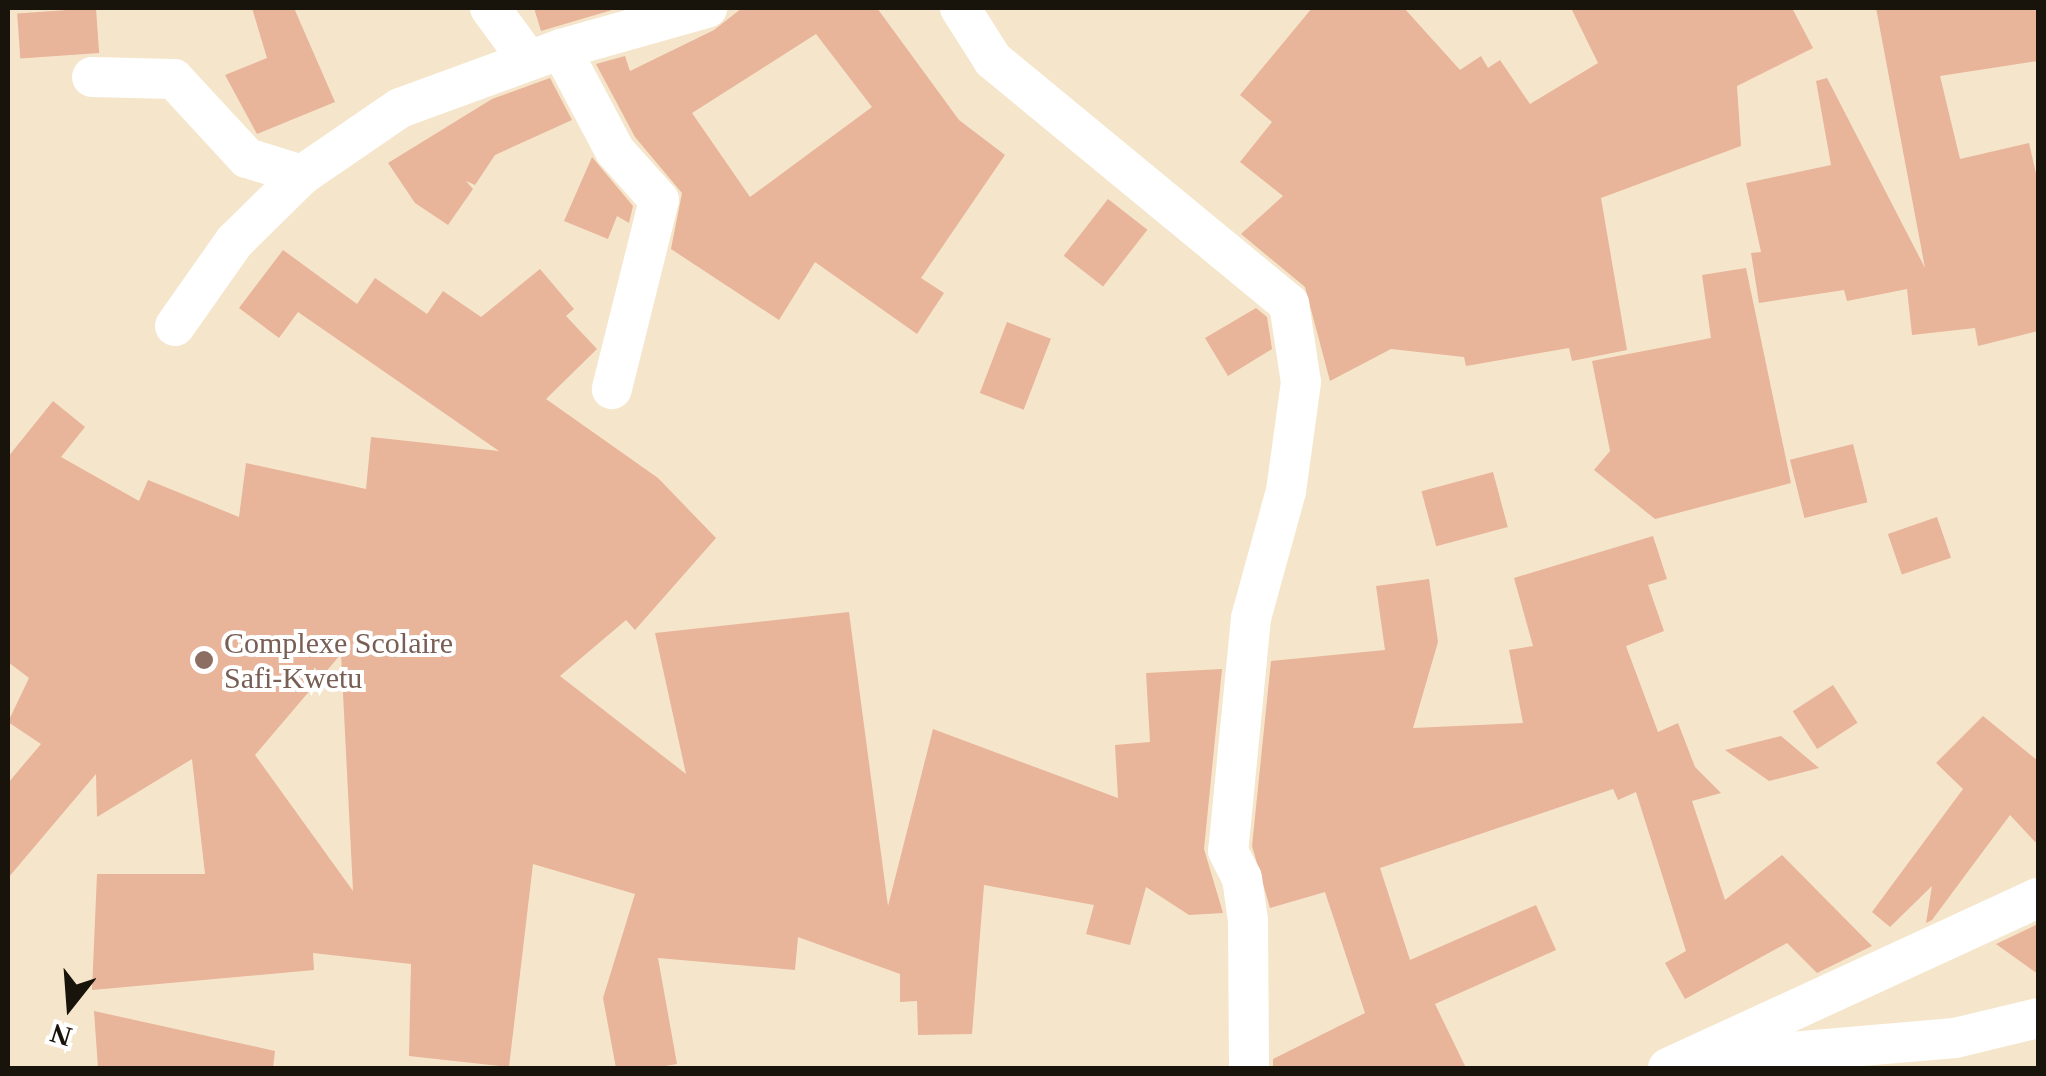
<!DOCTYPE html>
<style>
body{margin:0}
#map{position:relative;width:2046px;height:1076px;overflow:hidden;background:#f5e6cb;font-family:"Times New Roman",serif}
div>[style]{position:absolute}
.building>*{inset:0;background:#e8b49a;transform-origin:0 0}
.minor>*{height:40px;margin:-20px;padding:0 20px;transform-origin:20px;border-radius:20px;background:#fff}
.dots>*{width:28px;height:28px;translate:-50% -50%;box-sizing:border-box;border:5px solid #fff;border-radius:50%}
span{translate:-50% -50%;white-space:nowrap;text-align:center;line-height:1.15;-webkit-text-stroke:8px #fff;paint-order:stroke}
.education-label{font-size:30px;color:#785e54}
.left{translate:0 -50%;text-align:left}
.frame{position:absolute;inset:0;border:10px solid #19140b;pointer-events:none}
.north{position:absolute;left:20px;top:956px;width:100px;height:100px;-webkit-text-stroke:8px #fff;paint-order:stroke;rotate:197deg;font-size:28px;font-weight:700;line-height:40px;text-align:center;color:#19140b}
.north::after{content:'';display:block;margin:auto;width:35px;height:45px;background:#19140b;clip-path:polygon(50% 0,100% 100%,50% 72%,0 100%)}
</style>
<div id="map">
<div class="building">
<div style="left:96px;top:8px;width:45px;height:79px;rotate:86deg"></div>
<div style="clip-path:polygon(252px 8px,294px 8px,335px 102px,257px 134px,225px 75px,267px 58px)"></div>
<div style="clip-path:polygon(534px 8px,611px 8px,612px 10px,541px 31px)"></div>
<div style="clip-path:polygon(evenodd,742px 8px,877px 8px,959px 120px,1005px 155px,921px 278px,944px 293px,917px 334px,815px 262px,779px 320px,671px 249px,682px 193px,635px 137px,596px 64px,625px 56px,630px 71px,714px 30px,742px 8px,816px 34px,872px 107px,750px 197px,692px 113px,816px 34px)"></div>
<div style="clip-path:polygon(1312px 8px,1404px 8px,1460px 70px,1481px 56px,1488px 68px,1500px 60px,1530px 104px,1598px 63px,1571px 8px,1792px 8px,1813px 48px,1737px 86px,1741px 146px,1601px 198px,1627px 350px,1572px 361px,1569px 348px,1466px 366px,1464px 357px,1391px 349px,1330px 381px,1305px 287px,1241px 234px,1283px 196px,1240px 162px,1272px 122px,1240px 95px)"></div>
<div style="clip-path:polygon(1876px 8px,2038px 8px,2038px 61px,1940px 76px,1960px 159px,2029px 143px,2038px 182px,2038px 331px,1978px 346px,1975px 328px,1912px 335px,1907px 289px,1847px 301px,1844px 290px,1759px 303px,1751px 253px,1761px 252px,1746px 183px,1831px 165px,1816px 81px,1827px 78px,1925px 268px)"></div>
<div style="clip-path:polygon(550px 78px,572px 120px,495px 155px,475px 185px,466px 181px,473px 189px,448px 225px,415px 203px,388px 163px,492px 99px)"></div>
<div style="clip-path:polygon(592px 157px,633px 206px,629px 223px,617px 216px,608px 239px,564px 221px)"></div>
<div style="left:1108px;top:199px;width:50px;height:72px;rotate:38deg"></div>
<div style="clip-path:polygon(evenodd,283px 250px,357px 304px,375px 278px,427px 314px,443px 291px,481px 317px,540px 269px,574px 309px,566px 316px,597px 349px,546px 399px,658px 478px,716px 538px,635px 630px,626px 620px,560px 676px,686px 774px,655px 633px,849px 612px,888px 906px,933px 729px,1118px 798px,1115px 745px,1150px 742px,1146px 673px,1222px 669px,1204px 849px,1223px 913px,1189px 915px,1146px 887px,1130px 945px,1086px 934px,1094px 905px,984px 885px,972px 1034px,918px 1035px,917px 1001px,900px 1002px,900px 974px,798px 937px,795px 970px,658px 958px,677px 1064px,654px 1068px,616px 1068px,603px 998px,635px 894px,533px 864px,509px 1067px,409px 1056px,411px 964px,313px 953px,314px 970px,92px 990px,97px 874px,205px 874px,192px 759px,97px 817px,96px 774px,8px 878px,8px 783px,41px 744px,8px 722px,29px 678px,8px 662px,8px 457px,53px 401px,85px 427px,61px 457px,139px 501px,148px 480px,239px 517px,246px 463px,366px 489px,371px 437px,499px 451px,298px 312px,279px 338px,239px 308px,283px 250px,341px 654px,353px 891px,255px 755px,341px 654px)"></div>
<div style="clip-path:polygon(1746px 268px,1791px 483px,1655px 519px,1594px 470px,1610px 451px,1592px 361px,1711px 338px,1702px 275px)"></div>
<div style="clip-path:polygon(1256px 308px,1267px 317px,1272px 349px,1228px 376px,1205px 338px)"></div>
<div style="left:1007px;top:322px;width:47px;height:76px;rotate:21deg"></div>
<div style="left:1853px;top:444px;width:60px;height:65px;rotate:76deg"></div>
<div style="left:1493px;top:472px;width:57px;height:74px;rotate:75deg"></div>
<div style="left:1937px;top:517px;width:43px;height:52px;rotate:71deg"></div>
<div style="clip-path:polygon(1653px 536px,1667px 579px,1648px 585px,1664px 631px,1626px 646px,1658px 732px,1678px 723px,1695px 767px,1721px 793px,1692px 801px,1725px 900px,1782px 855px,1872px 946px,1817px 973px,1787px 943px,1685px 999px,1665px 963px,1686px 951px,1636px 792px,1618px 800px,1613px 789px,1380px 868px,1410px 960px,1536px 905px,1556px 950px,1435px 1004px,1466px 1068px,1273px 1068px,1273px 1059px,1365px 1013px,1325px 892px,1270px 908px,1252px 846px,1271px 661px,1385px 650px,1376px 586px,1429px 579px,1438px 642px,1413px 728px,1523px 723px,1509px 650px,1533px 646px,1514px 578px)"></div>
<div style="left:1833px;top:685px;width:45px;height:48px;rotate:57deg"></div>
<div style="clip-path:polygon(1983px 716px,2038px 761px,2038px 845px,2010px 815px,1932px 920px,1926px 923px,1932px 886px,1890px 927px,1872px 912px,1963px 789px,1936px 763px)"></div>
<div style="clip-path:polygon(1781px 736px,1819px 768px,1769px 781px,1725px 750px)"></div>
<div style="clip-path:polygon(2038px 924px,2038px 974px,1996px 944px)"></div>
<div style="clip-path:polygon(94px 1011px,275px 1051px,273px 1068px,98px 1068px)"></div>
</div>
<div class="minor">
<div style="left:490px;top:8px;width:64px;rotate:53.8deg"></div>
<div style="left:960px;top:8px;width:62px;rotate:57.6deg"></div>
<div style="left:993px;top:60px;width:384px;rotate:39.5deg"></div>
<div style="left:1289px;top:304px;width:79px;rotate:81.3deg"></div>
<div style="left:1301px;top:382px;width:110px;rotate:97.8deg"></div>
<div style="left:1286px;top:491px;width:132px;rotate:105.4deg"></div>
<div style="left:1251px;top:618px;width:234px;rotate:95.6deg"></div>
<div style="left:1228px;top:851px;width:30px;rotate:63deg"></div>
<div style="left:1242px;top:878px;width:42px;rotate:81.9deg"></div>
<div style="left:1248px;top:920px;width:148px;rotate:89.6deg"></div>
<div style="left:561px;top:49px;width:115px;rotate:62.1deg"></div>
<div style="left:615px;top:151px;width:66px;rotate:48.1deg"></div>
<div style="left:659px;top:200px;width:195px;rotate:104deg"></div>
<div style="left:92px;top:77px;width:82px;rotate:1.4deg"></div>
<div style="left:174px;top:79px;width:108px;rotate:47.3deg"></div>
<div style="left:247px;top:158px;width:58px;rotate:17.2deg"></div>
<div style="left:175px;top:326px;width:103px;rotate:-54.9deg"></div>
<div style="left:234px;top:242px;width:95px;rotate:-44.6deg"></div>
<div style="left:302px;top:175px;width:119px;rotate:-34.4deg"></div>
<div style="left:400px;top:108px;width:171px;rotate:-20.1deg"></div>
<div style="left:561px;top:49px;width:152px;rotate:-15.7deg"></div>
<div style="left:1710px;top:1059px;width:246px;rotate:-4.9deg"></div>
<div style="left:1955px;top:1038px;width:85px;rotate:-13.5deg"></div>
<div style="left:1668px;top:1068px;width:407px;rotate:-24.7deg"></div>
</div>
<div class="dots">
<div style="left:204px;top:660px;background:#8d6e63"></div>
</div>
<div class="education-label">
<span class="left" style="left:224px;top:660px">Complexe Scolaire<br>Safi-Kwetu</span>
</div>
<div class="frame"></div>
<div class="north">N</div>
</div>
